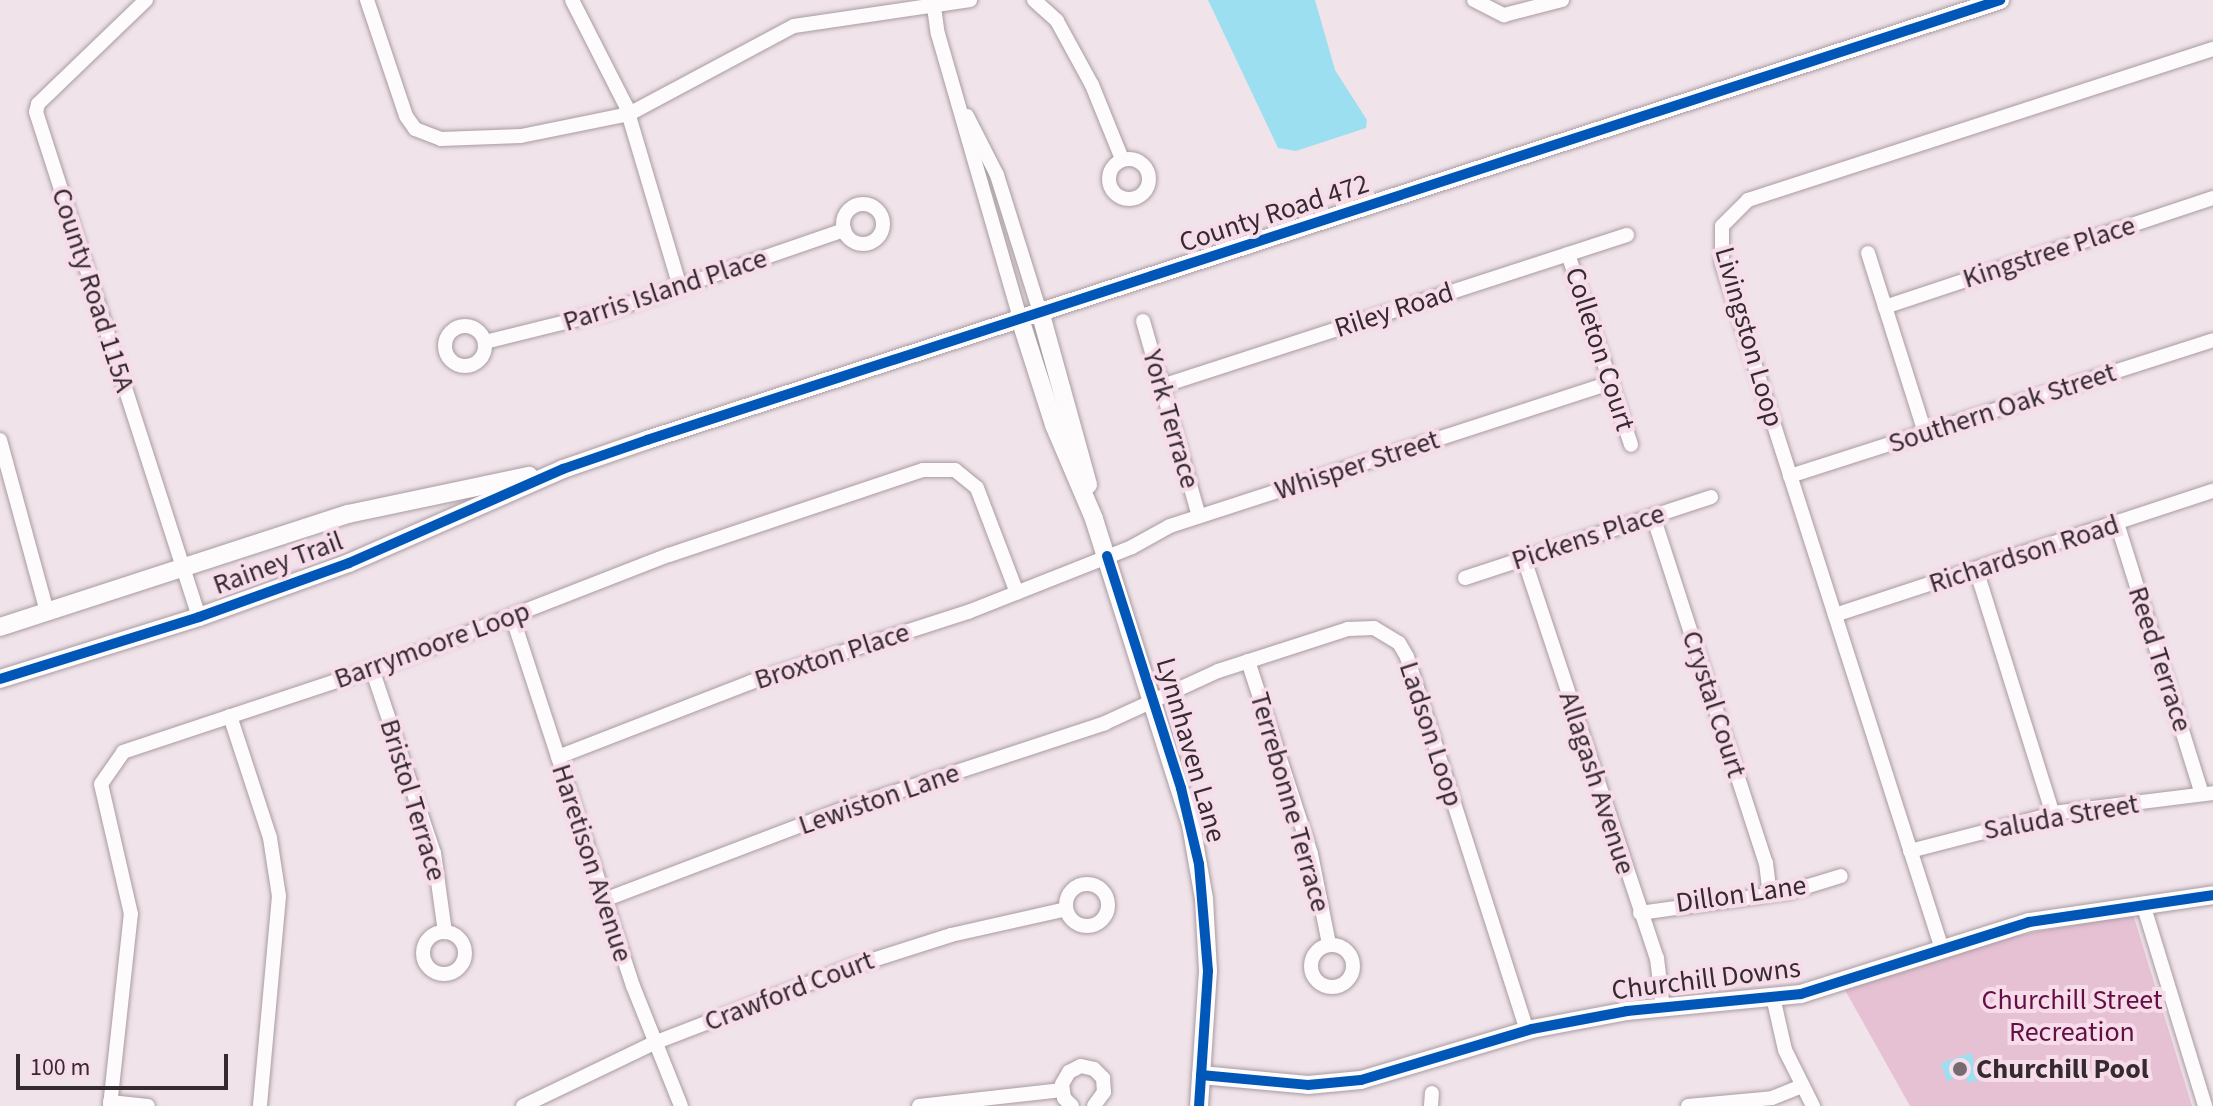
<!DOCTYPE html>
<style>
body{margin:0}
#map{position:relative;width:2213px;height:1106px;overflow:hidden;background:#f1e3ea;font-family:"Source Sans 3",sans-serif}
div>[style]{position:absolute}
.green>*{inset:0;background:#e6c0d3}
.water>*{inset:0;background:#9cdff0}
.roads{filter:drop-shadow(0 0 2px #a79ca1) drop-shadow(0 0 2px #a79ca1)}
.minor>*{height:14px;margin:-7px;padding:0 7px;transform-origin:7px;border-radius:7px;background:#fdfbfc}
.minor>.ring{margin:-7px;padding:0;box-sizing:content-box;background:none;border:14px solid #fdfbfc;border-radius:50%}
.tertiary>*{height:18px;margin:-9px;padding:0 9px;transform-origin:9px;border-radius:9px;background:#fdfbfc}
.cycleway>*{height:10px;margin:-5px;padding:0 5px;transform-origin:5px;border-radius:5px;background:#0057b8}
.dots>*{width:22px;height:22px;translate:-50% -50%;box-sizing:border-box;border:4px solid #f7ddea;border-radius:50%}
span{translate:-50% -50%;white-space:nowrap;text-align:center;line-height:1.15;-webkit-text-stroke:8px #f7ddea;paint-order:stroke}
.street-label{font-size:28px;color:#342a2f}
.park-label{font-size:28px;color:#630f46}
.poi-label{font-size:28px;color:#342a2f;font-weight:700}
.left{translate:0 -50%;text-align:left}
.scale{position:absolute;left:16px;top:1054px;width:212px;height:36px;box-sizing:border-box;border:4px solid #342a2f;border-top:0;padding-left:10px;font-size:24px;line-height:28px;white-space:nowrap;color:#342a2f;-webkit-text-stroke:6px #f7ddea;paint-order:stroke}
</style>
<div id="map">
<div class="green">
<div style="clip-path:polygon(2133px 914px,2192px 1106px,1910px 1106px,1845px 990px,1999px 939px)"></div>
</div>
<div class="water">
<div style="clip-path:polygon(1208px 0,1315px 0,1335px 70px,1367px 120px,1366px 128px,1296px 151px,1278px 148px)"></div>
<div style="clip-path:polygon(1971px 1053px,1980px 1079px,1968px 1083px,1965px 1075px,1947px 1081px,1941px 1063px)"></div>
</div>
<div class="roads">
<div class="minor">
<div style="left:146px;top:0;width:150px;rotate:136.1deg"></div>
<div style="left:38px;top:104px;width:8px;rotate:104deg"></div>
<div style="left:36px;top:112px;width:531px;rotate:72.11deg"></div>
<div style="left:367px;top:0;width:122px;rotate:71.4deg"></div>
<div style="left:406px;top:116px;width:16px;rotate:55deg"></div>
<div style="left:415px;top:129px;width:28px;rotate:21deg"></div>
<div style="left:441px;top:139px;width:80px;rotate:-2.1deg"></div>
<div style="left:521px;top:136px;width:110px;rotate:-11.5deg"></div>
<div style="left:629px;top:114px;width:187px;rotate:-28.1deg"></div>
<div style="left:794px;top:26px;width:178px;rotate:-8.4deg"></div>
<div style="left:572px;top:0;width:119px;rotate:63deg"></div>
<div style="left:626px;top:106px;width:189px;rotate:73.4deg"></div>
<div style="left:933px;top:0;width:34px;rotate:82deg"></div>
<div style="left:938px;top:34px;width:300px;rotate:73.9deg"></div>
<div style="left:1034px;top:0;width:31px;rotate:42deg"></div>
<div style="left:1057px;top:21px;width:73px;rotate:61.3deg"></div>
<div style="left:1092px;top:85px;width:80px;rotate:67.9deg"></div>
<div style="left:1474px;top:0;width:34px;rotate:27deg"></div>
<div style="left:1504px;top:15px;width:60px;rotate:-14.5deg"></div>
<div style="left:967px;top:116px;width:66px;rotate:63deg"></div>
<div style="left:997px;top:175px;width:147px;rotate:72.6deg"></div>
<div class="ring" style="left:1109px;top:159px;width:26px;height:26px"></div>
<div class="ring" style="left:843px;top:204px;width:26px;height:26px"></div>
<div style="left:1868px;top:253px;width:189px;rotate:72.4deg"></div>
<div style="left:1568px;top:254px;width:201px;rotate:71.7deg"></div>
<div style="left:1885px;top:307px;width:346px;rotate:-18.4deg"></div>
<div style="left:1143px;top:321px;width:203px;rotate:74deg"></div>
<div class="ring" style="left:445px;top:326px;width:26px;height:26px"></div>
<div style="left:485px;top:342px;width:125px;rotate:-13.9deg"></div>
<div style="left:606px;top:312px;width:252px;rotate:-19deg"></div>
<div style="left:1162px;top:386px;width:489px;rotate:-18deg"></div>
<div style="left:0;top:440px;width:178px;rotate:74.7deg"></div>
<div style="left:1790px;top:476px;width:444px;rotate:-17.8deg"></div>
<div style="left:1653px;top:516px;width:365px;rotate:72deg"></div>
<div style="left:1766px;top:863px;width:31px;rotate:83deg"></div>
<div style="left:2117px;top:523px;width:284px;rotate:72.6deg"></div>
<div style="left:1524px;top:559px;width:421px;rotate:71.6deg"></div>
<div style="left:1657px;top:958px;width:50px;rotate:83.2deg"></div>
<div style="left:1976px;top:569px;width:257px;rotate:72.6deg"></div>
<div style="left:1465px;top:578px;width:259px;rotate:-18.2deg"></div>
<div style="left:1835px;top:615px;width:398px;rotate:-18.2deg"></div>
<div style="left:512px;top:616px;width:389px;rotate:71.9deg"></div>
<div style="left:633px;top:986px;width:129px;rotate:68.2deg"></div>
<div style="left:1248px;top:661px;width:203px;rotate:71.9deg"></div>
<div style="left:1311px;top:854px;width:92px;rotate:78.7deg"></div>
<div style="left:372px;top:669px;width:194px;rotate:71.4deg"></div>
<div style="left:434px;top:853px;width:80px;rotate:82.1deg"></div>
<div style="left:230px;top:716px;width:128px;rotate:71.8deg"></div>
<div style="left:270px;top:838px;width:59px;rotate:81.2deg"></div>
<div style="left:279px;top:896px;width:211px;rotate:95.2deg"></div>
<div style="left:558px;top:757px;width:207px;rotate:-21.2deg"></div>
<div style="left:751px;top:682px;width:228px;rotate:-17.9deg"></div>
<div style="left:968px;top:612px;width:176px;rotate:-21.6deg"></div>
<div style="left:1132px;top:547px;width:43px;rotate:-28.9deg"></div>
<div style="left:1170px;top:526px;width:464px;rotate:-18deg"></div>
<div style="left:1910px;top:851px;width:156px;rotate:-14.5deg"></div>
<div style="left:2061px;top:812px;width:153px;rotate:-7.1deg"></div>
<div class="ring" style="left:1066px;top:884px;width:28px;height:28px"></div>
<div style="left:604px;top:900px;width:254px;rotate:-20.8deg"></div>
<div style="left:841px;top:810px;width:278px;rotate:-18.2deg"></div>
<div style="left:1105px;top:723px;width:124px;rotate:-24.7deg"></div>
<div style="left:1218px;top:671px;width:137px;rotate:-17.9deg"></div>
<div style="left:1348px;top:629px;width:26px;rotate:-2deg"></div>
<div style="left:1374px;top:628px;width:29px;rotate:31deg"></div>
<div style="left:1399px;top:643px;width:16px;rotate:60deg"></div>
<div style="left:1407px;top:657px;width:392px;rotate:72.2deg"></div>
<div style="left:2143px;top:904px;width:211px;rotate:72.9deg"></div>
<div style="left:1640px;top:913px;width:150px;rotate:-8deg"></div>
<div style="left:1789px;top:892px;width:54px;rotate:-17.1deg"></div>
<div class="ring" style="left:423px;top:932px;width:28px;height:28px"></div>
<div class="ring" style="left:1311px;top:945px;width:28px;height:28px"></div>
<div style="left:1942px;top:949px;width:720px;rotate:-107.78deg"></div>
<div style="left:1722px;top:263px;width:37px;rotate:-90deg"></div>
<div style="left:1722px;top:226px;width:37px;rotate:-45deg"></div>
<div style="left:1748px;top:200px;width:489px;rotate:-18deg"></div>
<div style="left:1773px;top:997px;width:54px;rotate:77.2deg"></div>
<div style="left:1785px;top:1050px;width:63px;rotate:63.4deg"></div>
<div style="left:110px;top:1102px;width:38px;rotate:6deg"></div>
<div style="left:110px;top:1106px;width:193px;rotate:-83.8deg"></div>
<div style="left:131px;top:914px;width:133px;rotate:-103deg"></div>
<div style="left:101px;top:784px;width:39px;rotate:-55deg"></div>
<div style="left:123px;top:752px;width:286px;rotate:-18.4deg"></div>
<div style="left:394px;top:662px;width:295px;rotate:-21.3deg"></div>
<div style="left:669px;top:555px;width:268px;rotate:-18.5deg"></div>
<div style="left:923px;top:470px;width:32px"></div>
<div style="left:955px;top:470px;width:28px;rotate:39deg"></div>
<div style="left:977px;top:488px;width:112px;rotate:69.1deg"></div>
<div style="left:523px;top:1106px;width:145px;rotate:-25.7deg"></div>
<div style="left:654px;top:1043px;width:214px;rotate:-21.1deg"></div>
<div style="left:854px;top:966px;width:102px;rotate:-17.7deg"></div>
<div style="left:951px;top:935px;width:118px;rotate:-12.7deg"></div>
<div style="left:919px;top:1106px;width:144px;rotate:-6.4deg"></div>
<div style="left:1072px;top:1106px;width:11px;rotate:-135deg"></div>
<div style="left:1064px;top:1098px;width:14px;rotate:-98deg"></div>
<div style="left:1062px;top:1084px;width:14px;rotate:-60deg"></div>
<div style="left:1069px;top:1072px;width:13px;rotate:-27deg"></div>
<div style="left:1081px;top:1066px;width:13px;rotate:13deg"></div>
<div style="left:1094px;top:1069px;width:13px;rotate:45deg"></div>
<div style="left:1103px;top:1078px;width:14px;rotate:86deg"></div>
<div style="left:1104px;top:1092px;width:17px;rotate:126deg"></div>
<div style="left:1431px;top:1106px;width:13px;rotate:-86deg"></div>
<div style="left:1688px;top:1106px;width:84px;rotate:-5.4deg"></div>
<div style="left:1772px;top:1098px;width:31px;rotate:-22deg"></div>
</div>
<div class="tertiary">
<div style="left:1041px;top:315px;width:176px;rotate:74.5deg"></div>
<div style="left:1021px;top:322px;width:108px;rotate:72.2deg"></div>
<div style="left:1054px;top:425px;width:102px;rotate:66.9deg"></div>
<div style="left:1094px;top:519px;width:321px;rotate:72.4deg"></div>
<div style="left:1191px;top:825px;width:75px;rotate:80deg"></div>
<div style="left:1204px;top:899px;width:72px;rotate:86.8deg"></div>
<div style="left:1208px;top:971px;width:135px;rotate:93.8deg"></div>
<div style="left:0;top:627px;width:366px;rotate:-18deg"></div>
<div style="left:348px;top:514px;width:185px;rotate:-11.9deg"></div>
<div style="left:0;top:679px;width:208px;rotate:-17.3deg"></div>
<div style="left:199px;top:617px;width:159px;rotate:-19.8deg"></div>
<div style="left:349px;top:563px;width:234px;rotate:-23.7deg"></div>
<div style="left:563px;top:469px;width:89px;rotate:-19deg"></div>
<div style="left:647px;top:440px;width:1423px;rotate:-18.01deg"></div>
<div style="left:1201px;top:1075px;width:107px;rotate:5.3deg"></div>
<div style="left:1308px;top:1085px;width:53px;rotate:-5.4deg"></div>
<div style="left:1361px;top:1080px;width:178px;rotate:-16.6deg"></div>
<div style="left:1532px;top:1029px;width:97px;rotate:-10.7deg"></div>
<div style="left:1627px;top:1011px;width:175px;rotate:-5.6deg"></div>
<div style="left:1801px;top:994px;width:239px;rotate:-17.5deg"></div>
<div style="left:2029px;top:922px;width:186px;rotate:-8.3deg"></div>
</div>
</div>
<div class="cycleway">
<div style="left:1107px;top:556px;width:244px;rotate:72.3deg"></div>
<div style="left:1181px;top:788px;width:78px;rotate:76.7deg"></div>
<div style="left:1199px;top:864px;width:107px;rotate:85.2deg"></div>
<div style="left:1208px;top:971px;width:135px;rotate:93.8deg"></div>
<div style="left:0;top:679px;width:208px;rotate:-17.3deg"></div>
<div style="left:199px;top:617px;width:159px;rotate:-19.8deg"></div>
<div style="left:349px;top:563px;width:234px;rotate:-23.7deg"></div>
<div style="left:563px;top:469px;width:89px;rotate:-19deg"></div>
<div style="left:647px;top:440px;width:1423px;rotate:-18.01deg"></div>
<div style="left:1201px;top:1075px;width:107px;rotate:5.3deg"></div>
<div style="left:1308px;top:1085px;width:53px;rotate:-5.4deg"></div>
<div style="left:1361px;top:1080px;width:178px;rotate:-16.6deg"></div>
<div style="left:1532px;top:1029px;width:97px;rotate:-10.7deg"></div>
<div style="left:1627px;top:1011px;width:175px;rotate:-5.6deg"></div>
<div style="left:1801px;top:994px;width:239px;rotate:-17.5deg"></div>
<div style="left:2029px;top:922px;width:186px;rotate:-8.3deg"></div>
</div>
<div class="dots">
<div style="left:1960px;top:1069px;background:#766b70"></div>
</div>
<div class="street-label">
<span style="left:1274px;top:213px;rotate:-18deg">County Road 472</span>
<span style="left:2049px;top:252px;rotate:-18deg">Kingstree Place</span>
<span style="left:93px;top:290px;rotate:72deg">County Road 115A</span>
<span style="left:665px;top:290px;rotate:-18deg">Parris Island Place</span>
<span style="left:1394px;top:310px;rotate:-18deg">Riley Road</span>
<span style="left:1749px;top:337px;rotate:74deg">Livingston Loop</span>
<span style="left:1600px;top:349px;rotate:72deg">Colleton Court</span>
<span style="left:2002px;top:408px;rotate:-18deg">Southern Oak Street</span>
<span style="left:1171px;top:419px;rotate:74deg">York Terrace</span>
<span style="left:1357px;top:465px;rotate:-18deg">Whisper Street</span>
<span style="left:1588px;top:537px;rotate:-18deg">Pickens Place</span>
<span style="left:2024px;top:554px;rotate:-18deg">Richardson Road</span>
<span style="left:278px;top:563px;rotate:-20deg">Rainey Trail</span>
<span style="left:432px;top:645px;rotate:-20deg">Barrymoore Loop</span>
<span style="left:832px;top:656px;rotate:-18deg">Broxton Place</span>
<span style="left:2160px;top:659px;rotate:72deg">Reed Terrace</span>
<span style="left:1714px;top:704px;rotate:72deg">Crystal Court</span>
<span style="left:1431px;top:734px;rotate:72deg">Ladson Loop</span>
<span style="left:1191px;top:750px;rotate:74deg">Lynnhaven Lane</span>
<span style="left:1597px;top:783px;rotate:72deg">Allagash Avenue</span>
<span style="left:879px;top:799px;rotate:-19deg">Lewiston Lane</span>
<span style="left:413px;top:800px;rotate:73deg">Bristol Terrace</span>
<span style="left:1290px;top:802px;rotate:74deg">Terrebonne Terrace</span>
<span style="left:2061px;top:817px;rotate:-10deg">Saluda Street</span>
<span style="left:592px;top:863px;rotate:72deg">Haretison Avenue</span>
<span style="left:1741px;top:894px;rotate:-8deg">Dillon Lane</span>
<span style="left:1706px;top:979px;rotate:-7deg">Churchill Downs</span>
<span style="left:789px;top:991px;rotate:-21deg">Crawford Court</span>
</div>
<div class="park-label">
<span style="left:2072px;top:1016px">Churchill Street<br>Recreation</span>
</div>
<div class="poi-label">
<span class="left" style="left:1976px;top:1069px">Churchill Pool</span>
</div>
<div class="scale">100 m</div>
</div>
